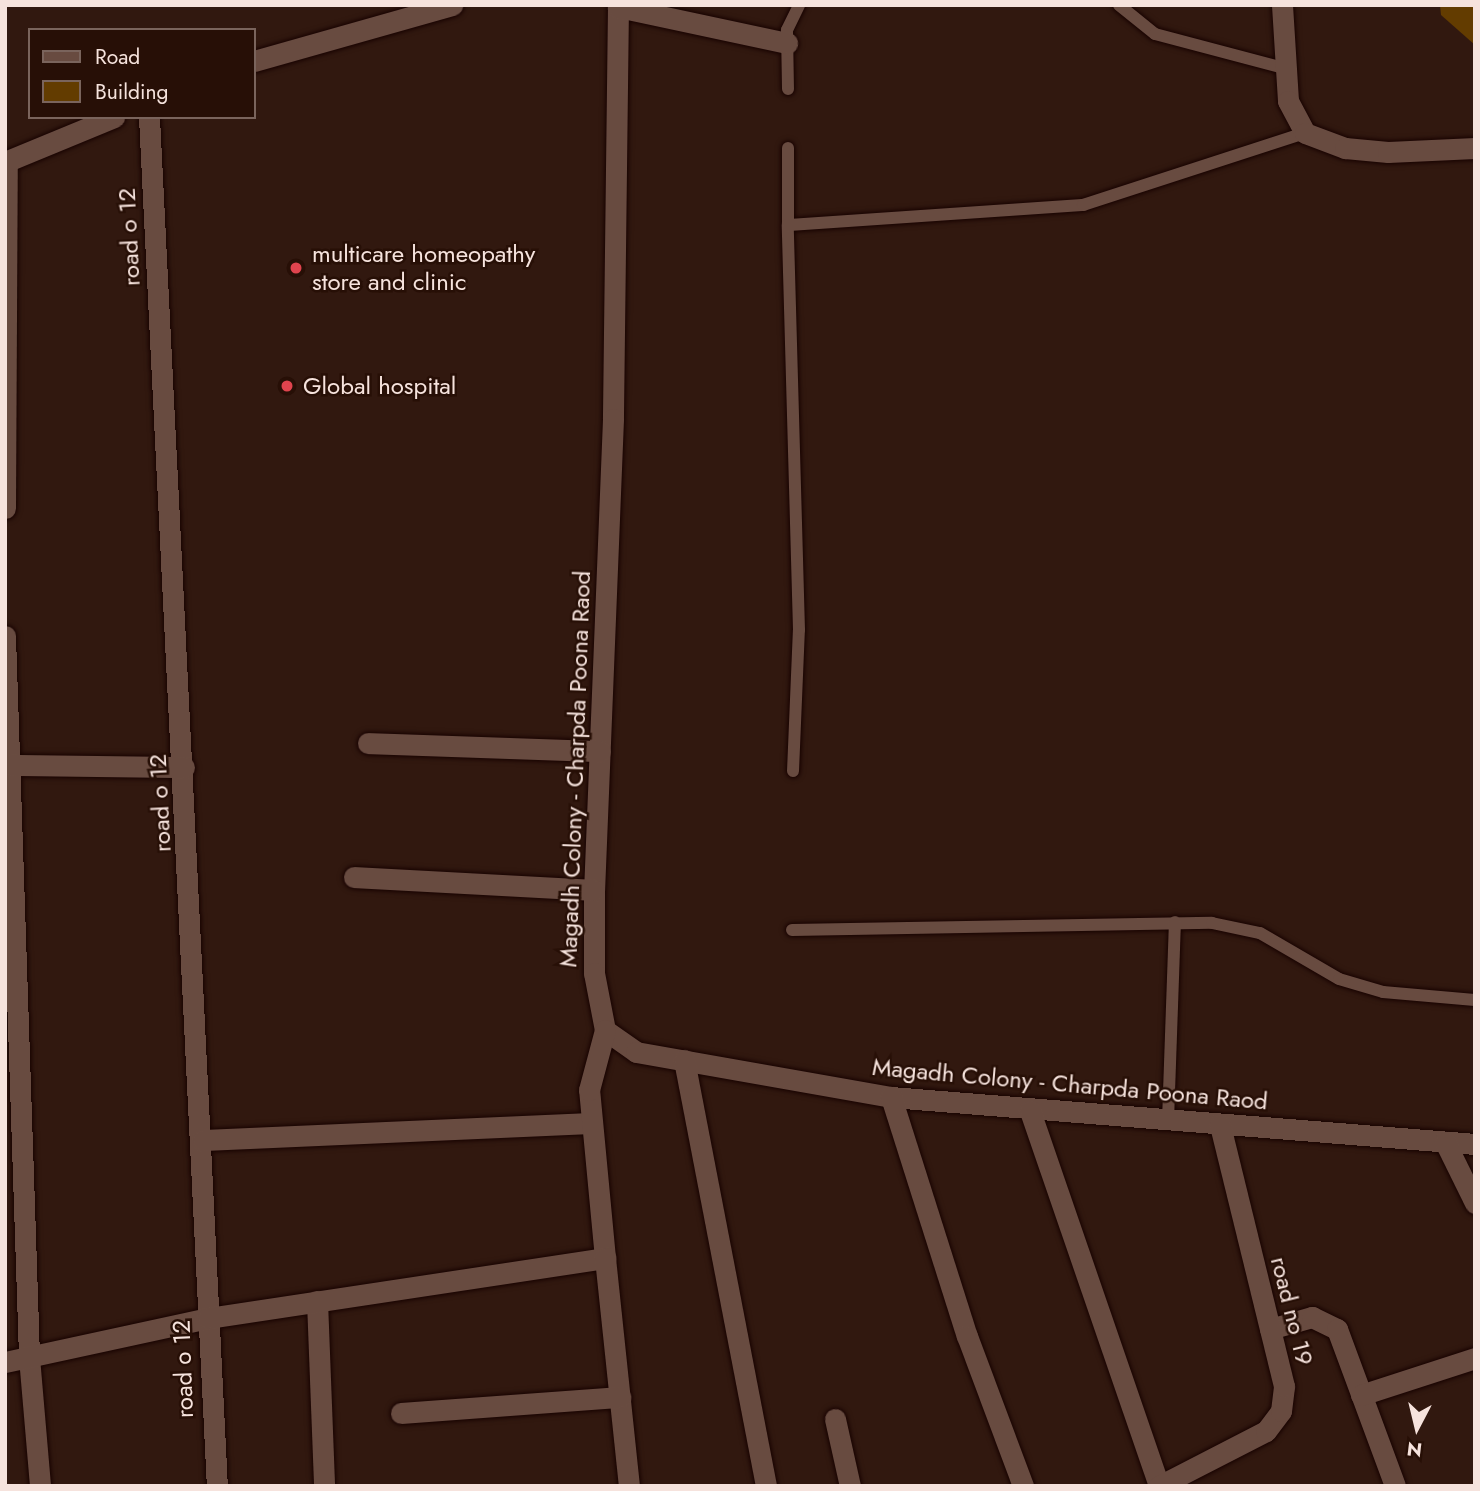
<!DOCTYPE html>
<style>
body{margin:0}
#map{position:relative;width:1480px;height:1491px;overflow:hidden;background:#31180f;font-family:Jost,sans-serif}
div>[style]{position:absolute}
.building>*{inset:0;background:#633c00}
.roads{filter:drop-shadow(0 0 2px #180300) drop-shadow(0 0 2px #180300)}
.lane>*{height:12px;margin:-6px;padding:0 6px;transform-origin:6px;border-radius:6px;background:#684b40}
.street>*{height:21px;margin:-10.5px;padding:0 10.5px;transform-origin:10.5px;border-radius:10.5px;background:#684b40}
.secondary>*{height:21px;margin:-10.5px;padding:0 10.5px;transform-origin:10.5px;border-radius:10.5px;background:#684b40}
.dots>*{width:19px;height:19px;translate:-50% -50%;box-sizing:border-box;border:4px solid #270f06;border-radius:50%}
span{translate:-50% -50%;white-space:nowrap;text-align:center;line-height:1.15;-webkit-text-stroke:5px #270f06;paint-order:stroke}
.street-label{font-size:24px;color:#f6e3dd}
.poi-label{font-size:24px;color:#f6e3dd}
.left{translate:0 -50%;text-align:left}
.frame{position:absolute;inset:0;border:7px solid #f6e3dd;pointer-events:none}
.legend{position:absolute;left:28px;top:28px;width:228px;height:91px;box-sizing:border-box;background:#270f06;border:2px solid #7a645c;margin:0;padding:9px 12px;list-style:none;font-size:21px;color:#f6e3dd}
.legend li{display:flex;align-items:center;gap:14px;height:35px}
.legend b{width:35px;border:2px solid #7a645c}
.north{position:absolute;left:1382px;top:1393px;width:70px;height:70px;-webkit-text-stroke:5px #270f06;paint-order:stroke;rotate:187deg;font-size:19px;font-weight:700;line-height:28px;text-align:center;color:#f6e3dd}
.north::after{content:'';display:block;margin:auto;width:24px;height:32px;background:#f6e3dd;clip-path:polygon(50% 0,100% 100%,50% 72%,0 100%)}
</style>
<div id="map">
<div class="building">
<div style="clip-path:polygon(1440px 5px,1475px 5px,1475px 45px,1441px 15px)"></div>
</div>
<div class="roads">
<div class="lane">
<div style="left:1119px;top:5px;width:46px;rotate:38.9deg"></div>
<div style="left:1155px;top:34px;width:133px;rotate:14.8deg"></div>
<div style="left:788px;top:89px;width:59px;rotate:-91deg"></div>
<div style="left:787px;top:30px;width:28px;rotate:-64deg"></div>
<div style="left:788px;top:148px;width:77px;rotate:90deg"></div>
<div style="left:793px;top:771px;width:141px;rotate:-87.6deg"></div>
<div style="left:799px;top:630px;width:405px;rotate:-91.6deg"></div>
<div style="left:788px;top:225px;width:296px;rotate:-3.9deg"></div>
<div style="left:1083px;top:205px;width:233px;rotate:-18deg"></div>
<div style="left:792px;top:930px;width:420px;rotate:-1deg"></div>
<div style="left:1212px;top:923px;width:49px;rotate:11.8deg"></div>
<div style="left:1260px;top:933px;width:91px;rotate:30.2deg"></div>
<div style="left:1339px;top:979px;width:46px;rotate:16.5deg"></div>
<div style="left:1383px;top:992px;width:92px;rotate:5deg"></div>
<div style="left:1168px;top:1121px;width:199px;rotate:-88deg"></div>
</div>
<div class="street">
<div style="left:618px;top:5px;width:414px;rotate:90.7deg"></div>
<div style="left:613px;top:419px;width:471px;rotate:92.3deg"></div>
<div style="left:594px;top:890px;width:83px;rotate:90deg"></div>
<div style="left:594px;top:973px;width:58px;rotate:79.1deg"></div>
<div style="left:605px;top:1030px;width:38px;rotate:35deg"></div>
<div style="left:636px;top:1052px;width:259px;rotate:10deg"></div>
<div style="left:891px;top:1097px;width:586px;rotate:4.6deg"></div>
<div style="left:1282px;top:5px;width:96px;rotate:86.4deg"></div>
<div style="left:1288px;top:101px;width:36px;rotate:62deg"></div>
<div style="left:1305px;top:133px;width:43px;rotate:20.6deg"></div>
<div style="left:1345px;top:148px;width:43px;rotate:5.3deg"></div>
<div style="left:1388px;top:152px;width:87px;rotate:-2.6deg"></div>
<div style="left:618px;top:7px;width:173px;rotate:12deg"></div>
<div style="left:149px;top:117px;width:1371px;rotate:87.16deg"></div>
<div style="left:5px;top:508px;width:347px;rotate:-89.7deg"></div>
<div style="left:5px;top:636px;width:721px;rotate:88.09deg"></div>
<div style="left:29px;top:1357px;width:129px;rotate:85.1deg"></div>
<div style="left:368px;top:743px;width:232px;rotate:2deg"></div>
<div style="left:9px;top:765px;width:175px;rotate:0.7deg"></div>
<div style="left:354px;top:877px;width:240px;rotate:3.1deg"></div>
<div style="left:684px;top:1060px;width:434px;rotate:79.1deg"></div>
<div style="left:891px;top:1097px;width:251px;rotate:72.4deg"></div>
<div style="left:967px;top:1336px;width:160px;rotate:69.5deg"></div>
<div style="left:1030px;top:1111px;width:397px;rotate:71deg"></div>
<div style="left:203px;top:1140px;width:389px;rotate:-2.5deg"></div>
<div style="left:1445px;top:1142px;width:68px;rotate:63.8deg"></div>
<div style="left:605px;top:1258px;width:169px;rotate:-95.4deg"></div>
<div style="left:589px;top:1090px;width:62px;rotate:-75.1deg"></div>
<div style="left:317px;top:1301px;width:185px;rotate:87.8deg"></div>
<div style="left:1270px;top:1329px;width:44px;rotate:-15.9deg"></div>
<div style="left:1312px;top:1317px;width:28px;rotate:26deg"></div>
<div style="left:1337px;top:1329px;width:167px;rotate:69.7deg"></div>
<div style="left:5px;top:1362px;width:208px;rotate:-12.2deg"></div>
<div style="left:208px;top:1318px;width:402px;rotate:-8.6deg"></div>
<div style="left:605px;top:1258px;width:229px;rotate:84deg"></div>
<div style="left:1361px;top:1395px;width:120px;rotate:-18deg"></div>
<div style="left:401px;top:1413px;width:220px;rotate:-4.2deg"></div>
<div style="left:835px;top:1419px;width:69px;rotate:77.4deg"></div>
<div style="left:1159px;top:1486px;width:120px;rotate:-27.2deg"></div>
<div style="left:1266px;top:1431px;width:25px;rotate:-53deg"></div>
<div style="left:1281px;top:1411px;width:25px;rotate:-83deg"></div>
<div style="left:1284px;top:1386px;width:269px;rotate:-103.8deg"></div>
</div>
<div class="secondary">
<div style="left:254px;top:61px;width:206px;rotate:-15.8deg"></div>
<div style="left:5px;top:162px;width:118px;rotate:-22.4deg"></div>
</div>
</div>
<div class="dots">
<div style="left:296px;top:268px;background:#e0444e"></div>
<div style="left:287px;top:386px;background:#e0444e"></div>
</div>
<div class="street-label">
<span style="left:129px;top:237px;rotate:-93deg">road o 12</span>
<span style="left:575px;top:769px;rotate:-88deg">Magadh Colony - Charpda Poona Raod</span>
<span style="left:160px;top:803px;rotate:-93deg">road o 12</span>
<span style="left:1070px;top:1084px;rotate:5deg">Magadh Colony - Charpda Poona Raod</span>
<span style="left:1292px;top:1311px;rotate:76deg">road no 19</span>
<span style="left:183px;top:1369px;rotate:-92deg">road o 12</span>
</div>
<div class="poi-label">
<span class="left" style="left:312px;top:268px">multicare homeopathy<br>store and clinic</span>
<span class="left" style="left:303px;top:386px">Global hospital</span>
</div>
<div class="frame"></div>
<ul class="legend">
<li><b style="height:9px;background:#684b40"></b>Road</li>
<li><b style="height:19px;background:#633c00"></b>Building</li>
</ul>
<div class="north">N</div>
</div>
